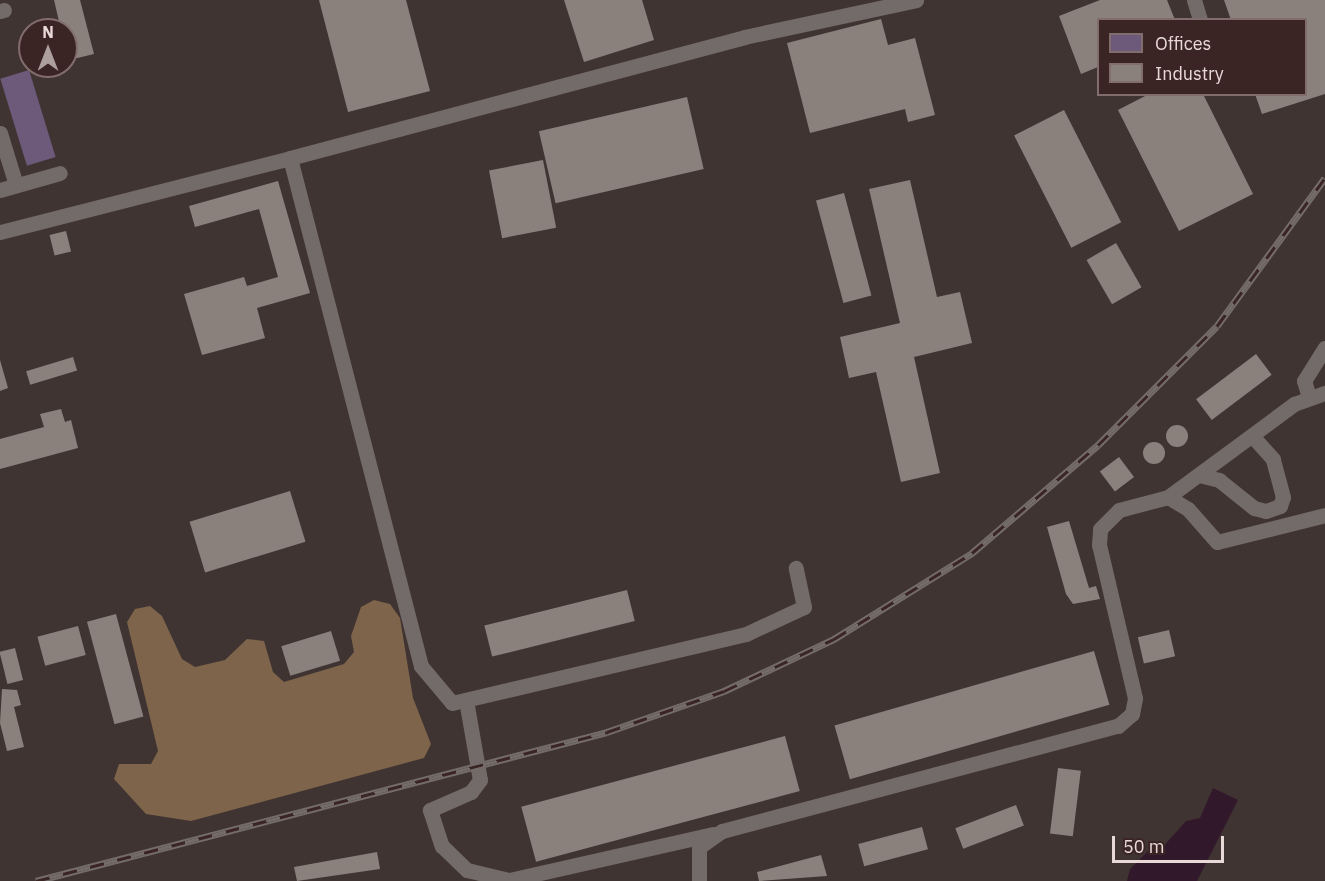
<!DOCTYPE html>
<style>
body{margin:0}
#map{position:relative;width:1325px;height:881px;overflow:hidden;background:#403433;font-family:"IBM Plex Sans",sans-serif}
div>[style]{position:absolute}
.forest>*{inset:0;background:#7d644a}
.water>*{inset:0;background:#32182b}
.offices>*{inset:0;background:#6d597a;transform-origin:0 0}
.industry>*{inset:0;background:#8a817c;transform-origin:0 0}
.round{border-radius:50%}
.minor>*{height:15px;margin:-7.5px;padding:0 7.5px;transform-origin:7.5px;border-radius:7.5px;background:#736b69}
.rail>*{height:7px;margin-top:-3.5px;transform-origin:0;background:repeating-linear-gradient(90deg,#3b2524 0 14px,#746c6a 0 28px);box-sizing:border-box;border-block:2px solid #746c6a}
span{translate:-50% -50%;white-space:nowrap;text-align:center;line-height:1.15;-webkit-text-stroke:6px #3b2524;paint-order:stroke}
.legend{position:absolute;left:1097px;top:18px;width:210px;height:78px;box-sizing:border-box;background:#3b2524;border:2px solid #806d6c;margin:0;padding:8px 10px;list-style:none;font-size:18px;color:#e8d9d8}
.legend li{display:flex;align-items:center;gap:12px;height:30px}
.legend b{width:30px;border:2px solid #806d6c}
.north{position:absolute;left:18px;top:18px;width:60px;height:60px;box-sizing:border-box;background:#3b2524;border:2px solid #806d6c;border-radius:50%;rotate:0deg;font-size:16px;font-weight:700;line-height:24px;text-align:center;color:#e8d9d8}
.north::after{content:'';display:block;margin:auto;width:21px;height:27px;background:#ad9f9e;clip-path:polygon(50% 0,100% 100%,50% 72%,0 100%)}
.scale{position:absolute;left:1112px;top:836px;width:112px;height:27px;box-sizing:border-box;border:3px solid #e8d9d8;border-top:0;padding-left:8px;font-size:18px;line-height:21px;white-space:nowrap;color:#e8d9d8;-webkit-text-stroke:4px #3b2524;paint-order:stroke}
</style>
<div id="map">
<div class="forest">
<div style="clip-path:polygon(374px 600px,390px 604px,400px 618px,413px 698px,431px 744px,424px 758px,191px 821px,146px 814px,114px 779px,119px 764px,151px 764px,158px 751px,127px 622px,135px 609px,150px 606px,162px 616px,182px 659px,195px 667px,225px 660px,247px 639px,264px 641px,273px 672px,284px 682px,344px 664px,354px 652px,351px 636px,361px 607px)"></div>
</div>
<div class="water">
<div style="clip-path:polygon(1213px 788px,1238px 800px,1197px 881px,1127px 881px,1130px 869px,1150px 849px,1161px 849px,1186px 821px,1200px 818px)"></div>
</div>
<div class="offices">
<div style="left:29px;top:70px;width:91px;height:30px;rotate:73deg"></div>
</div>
<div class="industry">
<div style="clip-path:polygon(54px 0,80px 0,94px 54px,69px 60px,66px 30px,61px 30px)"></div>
<div style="clip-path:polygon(319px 0,406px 0,430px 91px,348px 112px)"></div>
<div style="clip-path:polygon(564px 0,642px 0,654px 40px,584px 62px)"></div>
<div style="clip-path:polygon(1100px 0,1167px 0,1175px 20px,1098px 20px,1098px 67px,1081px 74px,1059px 16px)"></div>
<div style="clip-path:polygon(1224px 0,1325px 0,1325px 94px,1262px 114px,1255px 94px,1306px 94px,1306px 20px,1231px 20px)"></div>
<div style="clip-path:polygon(881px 19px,888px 45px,915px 38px,935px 115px,908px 122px,905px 109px,810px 133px,787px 43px)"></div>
<div style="clip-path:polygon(1149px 94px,1203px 94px,1253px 194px,1179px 231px,1118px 110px)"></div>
<div style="left:687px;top:97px;width:74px;height:152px;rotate:77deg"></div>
<div style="left:1064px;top:110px;width:126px;height:56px;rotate:63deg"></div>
<div style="left:543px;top:160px;width:69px;height:55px;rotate:79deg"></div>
<div style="clip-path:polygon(910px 180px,937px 297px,960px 292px,972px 343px,914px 357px,940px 473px,901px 482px,876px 372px,849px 378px,840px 337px,900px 323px,869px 189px)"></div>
<div style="clip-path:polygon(278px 181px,310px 293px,257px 308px,265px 338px,202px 355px,184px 294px,244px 277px,247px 286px,278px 277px,259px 209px,195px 227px,189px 206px)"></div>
<div style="left:844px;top:193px;width:106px;height:29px;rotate:75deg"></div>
<div style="left:66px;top:231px;width:21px;height:17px;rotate:76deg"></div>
<div style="left:1116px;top:243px;width:51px;height:34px;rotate:60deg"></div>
<div style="left:1256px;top:354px;width:26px;height:75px;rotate:53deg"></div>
<div style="left:73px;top:357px;width:14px;height:49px;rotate:73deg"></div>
<div style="clip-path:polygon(0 360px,8px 388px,0 391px)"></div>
<div style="clip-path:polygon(61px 409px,65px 422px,71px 420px,78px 448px,0 469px,0 439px,44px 427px,40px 414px)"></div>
<div class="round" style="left:1166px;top:425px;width:22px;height:22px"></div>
<div class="round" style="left:1143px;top:442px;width:22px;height:22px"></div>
<div style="left:1119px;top:457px;width:25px;height:24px;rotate:53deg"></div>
<div style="left:290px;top:491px;width:53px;height:105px;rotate:73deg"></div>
<div style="clip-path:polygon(1069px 521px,1089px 588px,1096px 586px,1100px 599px,1073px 604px,1066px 594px,1047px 527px)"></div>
<div style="left:627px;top:590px;width:32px;height:147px;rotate:76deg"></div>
<div style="left:116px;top:614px;width:106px;height:30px;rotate:75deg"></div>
<div style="left:78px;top:626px;width:30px;height:42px;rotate:75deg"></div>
<div style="left:1169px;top:630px;width:27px;height:32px;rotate:77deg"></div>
<div style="left:331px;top:631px;width:31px;height:52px;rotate:73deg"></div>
<div style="left:15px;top:648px;width:33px;height:16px;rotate:76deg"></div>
<div style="left:1094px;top:651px;width:56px;height:270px;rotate:74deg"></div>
<div style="clip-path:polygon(2px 689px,17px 690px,21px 705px,14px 707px,24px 747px,7px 751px,0 723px)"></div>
<div style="left:785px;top:736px;width:57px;height:273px;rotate:75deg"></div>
<div style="left:1058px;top:768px;width:23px;height:66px;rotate:7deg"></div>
<div style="left:1016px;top:805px;width:22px;height:65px;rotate:69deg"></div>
<div style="left:922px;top:827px;width:23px;height:66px;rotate:75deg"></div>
<div style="clip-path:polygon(377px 852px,380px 869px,297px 881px,294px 867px)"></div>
<div style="clip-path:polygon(821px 855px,827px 876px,759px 881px,757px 872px)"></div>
</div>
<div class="minor">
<div style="left:1194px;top:0;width:21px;rotate:73deg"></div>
<div style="left:0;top:11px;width:4px;rotate:-14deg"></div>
<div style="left:0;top:133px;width:54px;rotate:72.9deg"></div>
<div style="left:290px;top:158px;width:470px;rotate:-14.9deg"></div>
<div style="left:744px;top:37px;width:176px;rotate:-12.1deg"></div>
<div style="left:0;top:190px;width:62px;rotate:-15.8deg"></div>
<div style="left:0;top:232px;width:299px;rotate:-14.3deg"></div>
<div style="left:290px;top:158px;width:525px;rotate:75.54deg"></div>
<div style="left:421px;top:666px;width:48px;rotate:50deg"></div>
<div style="left:452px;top:703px;width:302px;rotate:-13.2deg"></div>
<div style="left:746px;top:634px;width:64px;rotate:-25deg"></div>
<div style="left:804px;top:607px;width:40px;rotate:-102deg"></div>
<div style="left:1309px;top:397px;width:17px;rotate:-107deg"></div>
<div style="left:1304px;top:381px;width:39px;rotate:-58deg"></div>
<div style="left:1199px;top:475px;width:21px;rotate:14deg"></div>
<div style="left:1219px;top:480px;width:45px;rotate:38.7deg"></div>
<div style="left:1254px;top:508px;width:12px;rotate:14deg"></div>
<div style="left:1266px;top:511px;width:15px;rotate:-20deg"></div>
<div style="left:1280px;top:506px;width:9px;rotate:-72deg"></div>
<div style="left:1283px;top:497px;width:39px;rotate:-105deg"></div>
<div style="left:1273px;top:459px;width:31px;rotate:-132deg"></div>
<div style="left:1168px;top:497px;width:23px;rotate:31deg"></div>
<div style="left:1188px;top:509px;width:44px;rotate:48.7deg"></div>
<div style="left:1217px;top:542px;width:111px;rotate:-14deg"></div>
<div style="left:466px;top:700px;width:81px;rotate:80.1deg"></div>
<div style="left:480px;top:780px;width:15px;rotate:127deg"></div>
<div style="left:471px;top:792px;width:45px;rotate:156.3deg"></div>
<div style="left:430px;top:810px;width:38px;rotate:72deg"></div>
<div style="left:442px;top:846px;width:35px;rotate:44deg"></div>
<div style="left:467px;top:870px;width:43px;rotate:13.4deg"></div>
<div style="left:509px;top:880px;width:209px;rotate:-12.7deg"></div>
<div style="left:699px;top:881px;width:34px;rotate:-90deg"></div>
<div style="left:699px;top:847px;width:28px;rotate:-35deg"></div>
<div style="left:722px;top:831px;width:410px;rotate:-14.9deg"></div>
<div style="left:1118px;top:726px;width:18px;rotate:-41deg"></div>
<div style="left:1132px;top:714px;width:16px;rotate:-79deg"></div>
<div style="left:1135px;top:698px;width:157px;rotate:-103.2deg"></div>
<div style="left:1099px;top:545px;width:16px;rotate:-86deg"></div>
<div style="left:1100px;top:529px;width:27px;rotate:-45deg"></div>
<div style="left:1119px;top:510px;width:51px;rotate:-14.9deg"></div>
<div style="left:1168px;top:497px;width:157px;rotate:-36.4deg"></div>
<div style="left:1294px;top:404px;width:33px;rotate:-20deg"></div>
</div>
<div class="rail">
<div style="left:36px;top:881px;width:590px;rotate:-14.62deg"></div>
<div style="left:607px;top:732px;width:124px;rotate:-19.3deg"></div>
<div style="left:724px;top:691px;width:122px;rotate:-25.3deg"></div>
<div style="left:834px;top:639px;width:163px;rotate:-31.9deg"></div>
<div style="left:972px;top:553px;width:166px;rotate:-40.6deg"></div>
<div style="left:1098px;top:445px;width:168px;rotate:-45deg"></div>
<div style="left:1217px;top:326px;width:183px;rotate:-53.9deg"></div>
</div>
<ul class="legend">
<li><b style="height:16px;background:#6d597a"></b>Offices</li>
<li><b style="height:16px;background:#8a817c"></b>Industry</li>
</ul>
<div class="north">N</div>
<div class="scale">50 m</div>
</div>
